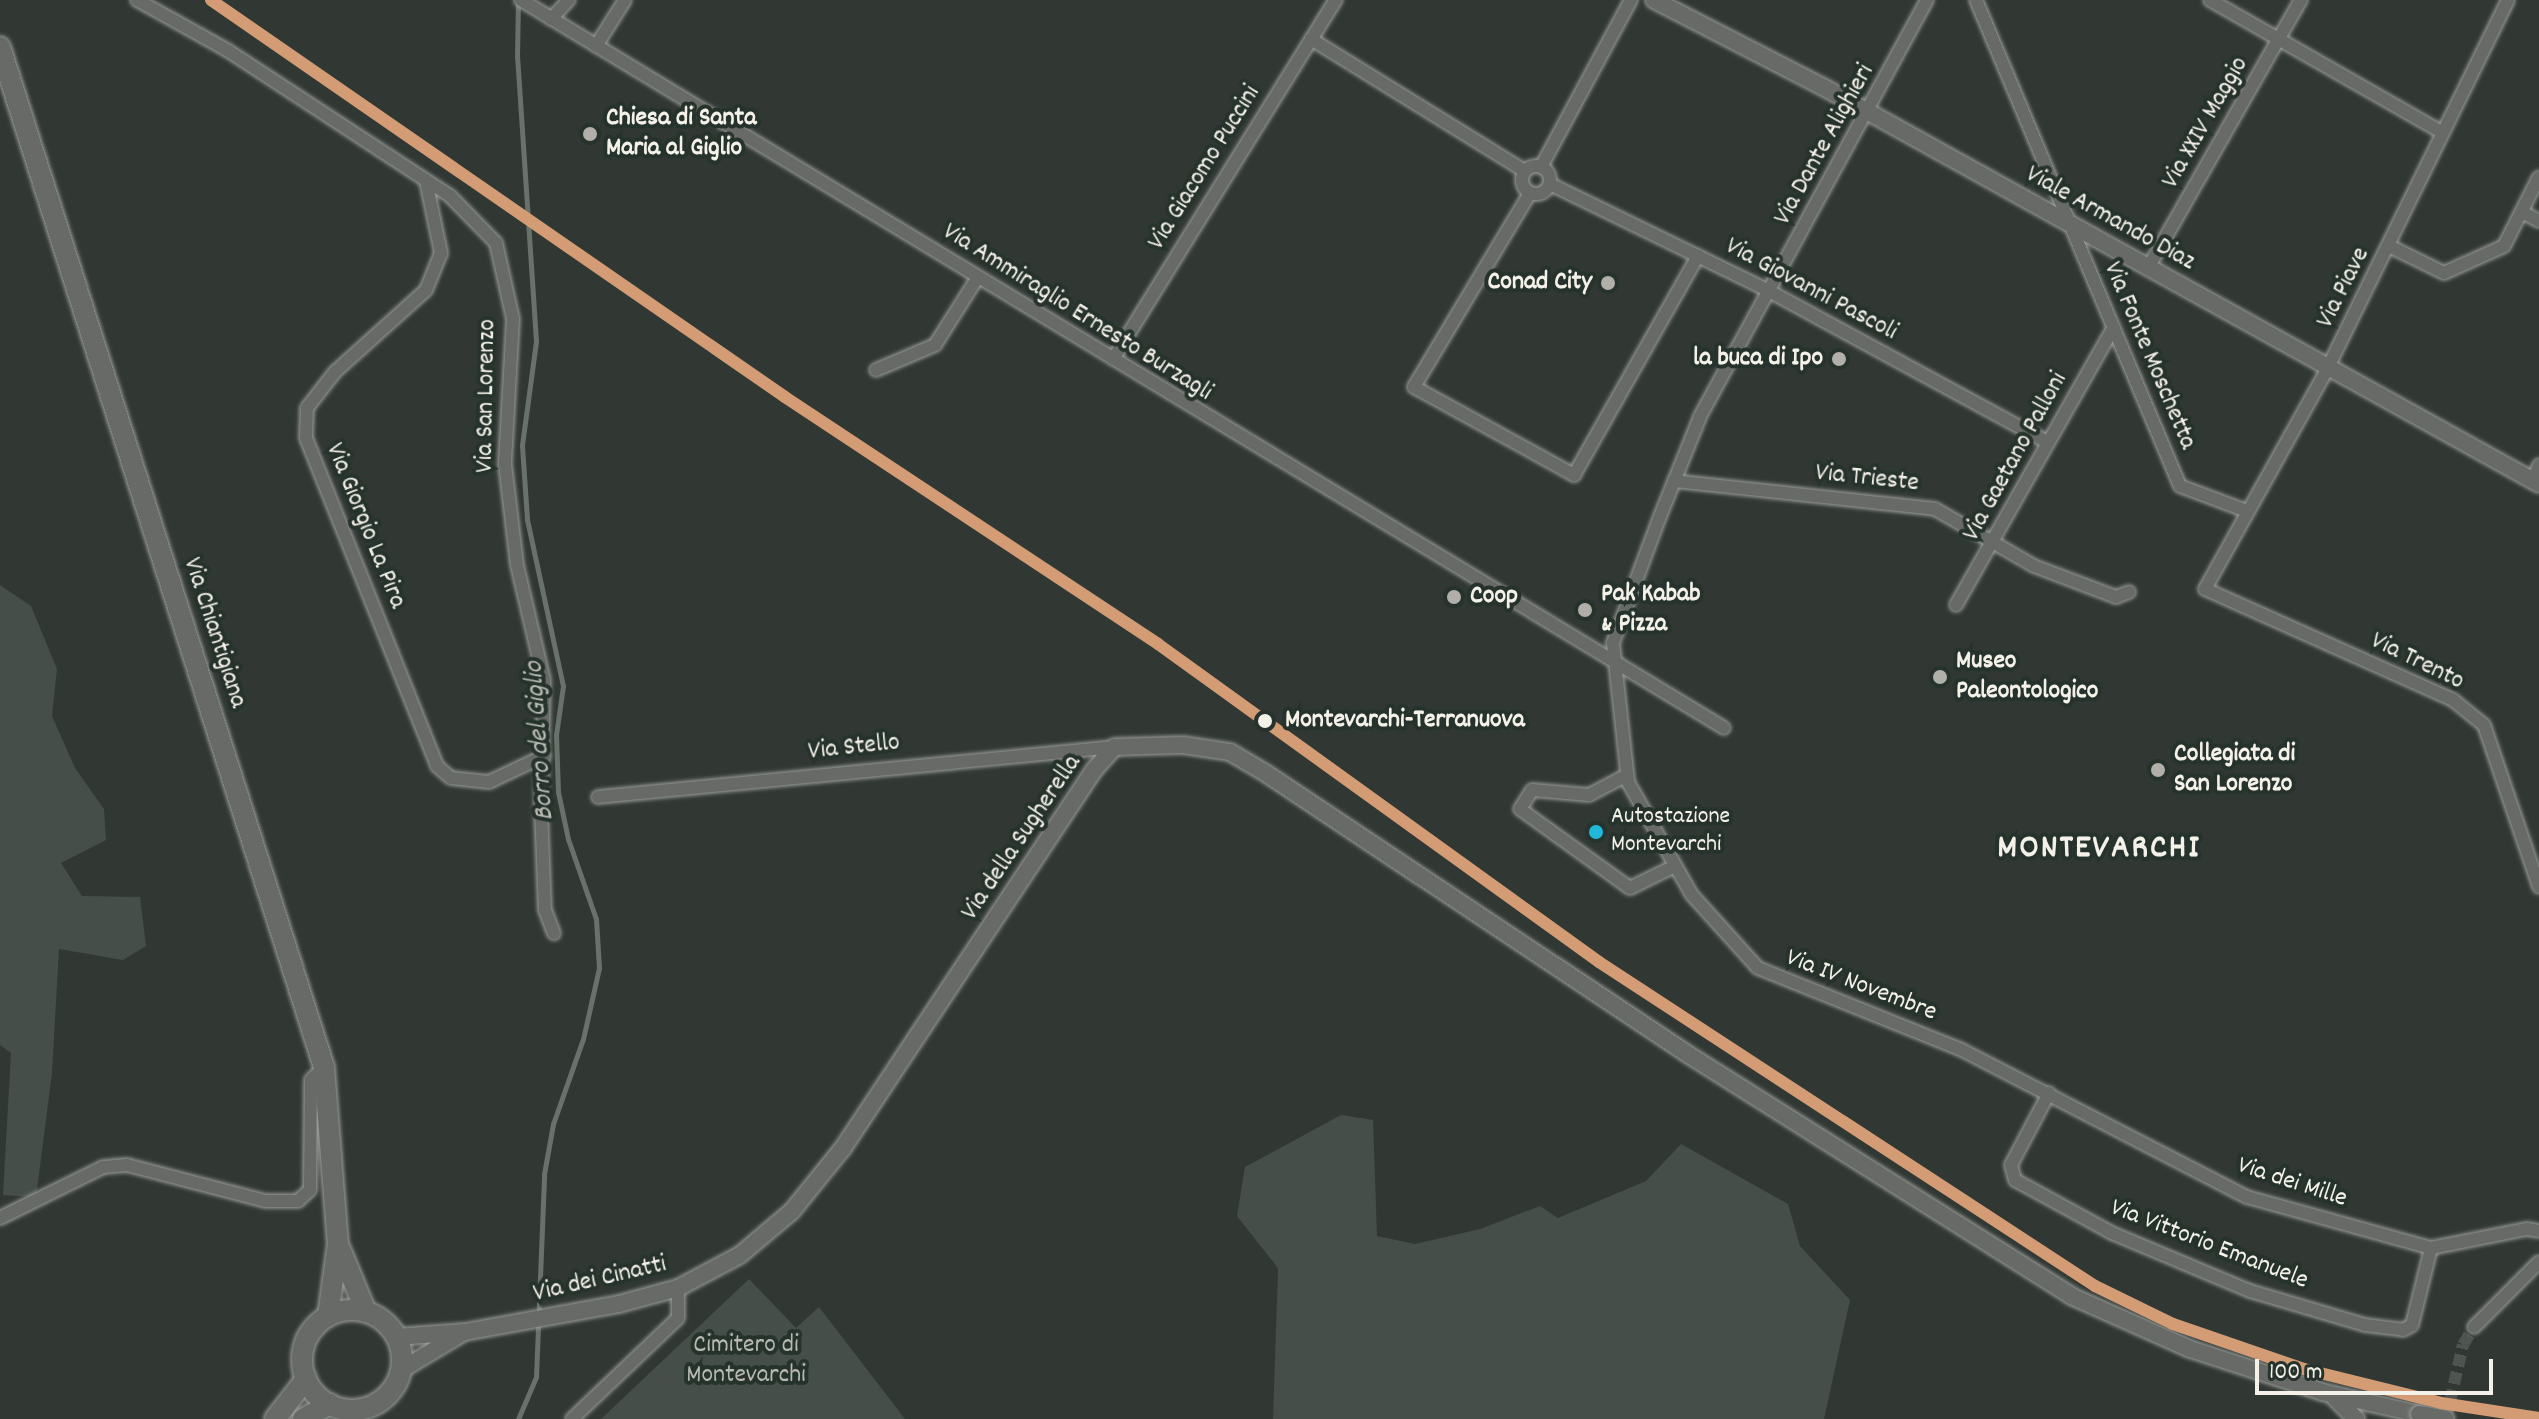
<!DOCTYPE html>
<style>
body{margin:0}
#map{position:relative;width:2539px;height:1419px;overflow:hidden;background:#313834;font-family:Dekko,sans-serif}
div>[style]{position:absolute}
.green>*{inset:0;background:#454e49}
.stream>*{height:5px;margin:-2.5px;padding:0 2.5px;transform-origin:2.5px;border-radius:2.5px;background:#69716b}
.minor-tunnel>*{height:12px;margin-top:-6px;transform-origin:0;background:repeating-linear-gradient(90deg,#4e544f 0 12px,transparent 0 18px)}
.roads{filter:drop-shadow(0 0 2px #9a9d99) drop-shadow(0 0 2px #9a9d99)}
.minor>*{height:12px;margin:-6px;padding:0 6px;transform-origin:6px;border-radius:6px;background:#676a66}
.minor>.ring{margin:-6px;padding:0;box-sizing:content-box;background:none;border:12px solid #676a66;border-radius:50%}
.tertiary>*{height:16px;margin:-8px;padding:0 8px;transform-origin:8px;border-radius:8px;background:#676a66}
.primary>*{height:20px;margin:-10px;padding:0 10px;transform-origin:10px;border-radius:10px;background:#676a66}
.primary>.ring{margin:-10px;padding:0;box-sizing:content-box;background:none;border:20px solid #676a66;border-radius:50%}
.bridges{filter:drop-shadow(0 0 2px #9a9d99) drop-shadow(0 0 2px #9a9d99)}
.tertiary-bridge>*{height:16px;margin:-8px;padding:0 8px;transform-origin:8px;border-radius:8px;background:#676a66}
.rail-1>*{height:12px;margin:-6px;padding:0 6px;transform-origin:6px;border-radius:6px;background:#d39c74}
.dots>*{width:22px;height:22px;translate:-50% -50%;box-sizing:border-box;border:4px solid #26332d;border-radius:50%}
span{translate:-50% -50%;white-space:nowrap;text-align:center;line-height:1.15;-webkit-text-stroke:8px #26332d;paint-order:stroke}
.bus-label{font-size:24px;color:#f4f1e8}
.left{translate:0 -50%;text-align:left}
.poi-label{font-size:26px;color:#f4f1e8;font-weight:700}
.right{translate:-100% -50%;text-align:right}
.street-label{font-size:26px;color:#f4f1e8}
.stop-label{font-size:26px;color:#f4f1e8;font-weight:700}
.park-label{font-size:26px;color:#b8b9b1}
.water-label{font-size:28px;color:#b8bab2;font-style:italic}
.district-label{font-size:34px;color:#f4f1e8;font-weight:700;letter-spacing:2px}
.scale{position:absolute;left:2255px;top:1359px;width:238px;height:36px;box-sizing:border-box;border:4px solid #f4f1e8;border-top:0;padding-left:10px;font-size:24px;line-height:28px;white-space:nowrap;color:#f4f1e8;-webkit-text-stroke:6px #26332d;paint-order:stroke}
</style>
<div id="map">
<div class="green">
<div style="clip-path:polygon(0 585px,31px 606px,57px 669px,52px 716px,75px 768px,104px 809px,106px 840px,61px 863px,82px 896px,140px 897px,146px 946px,123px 960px,59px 949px,52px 1073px,36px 1197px,3px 1195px,11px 1053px,0 1045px)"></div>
<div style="clip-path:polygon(1341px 1115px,1373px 1120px,1377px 1236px,1415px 1244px,1480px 1229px,1540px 1206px,1558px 1218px,1646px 1181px,1681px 1144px,1788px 1204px,1800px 1246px,1850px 1300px,1824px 1419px,1273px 1419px,1278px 1268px,1237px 1216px,1245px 1167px)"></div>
<div style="clip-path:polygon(749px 1279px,796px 1328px,819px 1307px,905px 1419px,601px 1419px)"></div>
</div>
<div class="stream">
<div style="left:518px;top:1419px;width:46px;rotate:-66.8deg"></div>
<div style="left:536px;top:1377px;width:203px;rotate:-87.7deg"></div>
<div style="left:544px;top:1174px;width:51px;rotate:-79.8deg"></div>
<div style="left:553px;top:1124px;width:90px;rotate:-70.6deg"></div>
<div style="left:583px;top:1039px;width:73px;rotate:-77.3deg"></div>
<div style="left:599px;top:968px;width:49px;rotate:-93.5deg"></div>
<div style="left:596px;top:919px;width:85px;rotate:-109.3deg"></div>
<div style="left:568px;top:839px;width:48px;rotate:-102deg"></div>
<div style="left:558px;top:792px;width:57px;rotate:-92deg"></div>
<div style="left:556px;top:735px;width:49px;rotate:-81.9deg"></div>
<div style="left:563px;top:686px;width:171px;rotate:-102.2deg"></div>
<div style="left:527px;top:519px;width:74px;rotate:-93.9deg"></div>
<div style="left:522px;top:445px;width:105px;rotate:-82.3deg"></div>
<div style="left:536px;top:341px;width:285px;rotate:-93.8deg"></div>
<div style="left:517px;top:57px;width:57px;rotate:-89deg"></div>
</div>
<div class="minor-tunnel">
<div style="left:2446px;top:1419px;width:76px;rotate:-77.1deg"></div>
<div style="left:2463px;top:1345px;width:21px;rotate:-59deg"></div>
</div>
<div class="roads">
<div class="minor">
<div style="left:137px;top:0;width:103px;rotate:29.1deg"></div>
<div style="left:227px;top:50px;width:267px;rotate:33.2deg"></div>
<div style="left:450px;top:196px;width:66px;rotate:45.6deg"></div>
<div style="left:496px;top:243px;width:78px;rotate:77.4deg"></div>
<div style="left:513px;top:319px;width:145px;rotate:93.2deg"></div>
<div style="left:505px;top:464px;width:102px;rotate:83.2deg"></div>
<div style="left:517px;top:565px;width:118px;rotate:76.8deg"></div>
<div style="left:544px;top:680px;width:128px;rotate:91.3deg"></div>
<div style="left:541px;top:808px;width:102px;rotate:87.8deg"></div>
<div style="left:545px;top:910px;width:25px;rotate:69deg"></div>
<div style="left:521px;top:0;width:1406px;rotate:31.18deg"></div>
<div style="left:1927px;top:0;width:475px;rotate:118.6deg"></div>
<div style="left:1700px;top:417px;width:110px;rotate:111.9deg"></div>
<div style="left:1659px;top:519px;width:132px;rotate:110.4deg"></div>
<div style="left:1613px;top:643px;width:140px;rotate:83.8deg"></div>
<div style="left:1628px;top:782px;width:130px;rotate:60.5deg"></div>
<div style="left:1692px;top:895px;width:98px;rotate:47.9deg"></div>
<div style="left:1758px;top:968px;width:218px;rotate:21.9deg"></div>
<div style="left:1960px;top:1049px;width:323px;rotate:27.3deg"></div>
<div style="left:2247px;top:1197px;width:191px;rotate:15.5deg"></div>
<div style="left:2431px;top:1248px;width:98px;rotate:-11.2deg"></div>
<div style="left:2527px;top:1229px;width:12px;rotate:9deg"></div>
<div style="left:1976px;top:0;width:527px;rotate:67.23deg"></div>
<div style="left:2180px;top:486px;width:72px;rotate:20.5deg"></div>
<div style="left:2210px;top:0;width:266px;rotate:29.7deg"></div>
<div style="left:2508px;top:0;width:410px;rotate:116.1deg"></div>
<div style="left:2328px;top:368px;width:253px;rotate:119.1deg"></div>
<div style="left:2205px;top:589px;width:272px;rotate:24.1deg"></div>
<div style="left:2453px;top:700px;width:40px;rotate:39deg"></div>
<div style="left:2484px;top:725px;width:171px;rotate:71.2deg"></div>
<div style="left:551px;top:19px;width:26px;rotate:-47deg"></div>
<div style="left:1311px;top:39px;width:251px;rotate:31.7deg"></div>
<div style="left:596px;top:46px;width:54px;rotate:-57.8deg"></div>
<div class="ring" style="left:1522px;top:166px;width:16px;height:16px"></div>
<div style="left:1541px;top:167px;width:190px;rotate:-61.7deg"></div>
<div style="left:426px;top:181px;width:74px;rotate:78.2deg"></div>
<div style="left:441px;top:253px;width:40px;rotate:112deg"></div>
<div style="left:426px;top:290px;width:122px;rotate:138deg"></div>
<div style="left:335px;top:372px;width:46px;rotate:127.9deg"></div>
<div style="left:307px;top:408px;width:30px;rotate:92deg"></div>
<div style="left:306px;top:438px;width:353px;rotate:68.2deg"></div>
<div style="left:437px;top:766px;width:18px;rotate:41deg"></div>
<div style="left:451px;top:778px;width:38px;rotate:6deg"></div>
<div style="left:489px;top:782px;width:61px;rotate:-25.3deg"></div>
<div style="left:1550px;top:184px;width:244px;rotate:26deg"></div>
<div style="left:1769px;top:291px;width:316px;rotate:28.5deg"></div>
<div style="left:1530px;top:193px;width:226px;rotate:120.9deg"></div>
<div style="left:1414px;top:387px;width:183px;rotate:28.8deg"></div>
<div style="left:1574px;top:475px;width:252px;rotate:-60.5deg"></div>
<div style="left:2522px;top:212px;width:19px;rotate:28deg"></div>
<div style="left:2389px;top:246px;width:61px;rotate:26.1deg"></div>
<div style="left:2444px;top:273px;width:66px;rotate:-24.2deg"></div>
<div style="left:2504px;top:246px;width:77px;rotate:-63.1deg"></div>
<div style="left:2148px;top:268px;width:309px;rotate:-60.3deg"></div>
<div style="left:1113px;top:359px;width:423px;rotate:-58.2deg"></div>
<div style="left:876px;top:370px;width:64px;rotate:-23deg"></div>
<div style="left:935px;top:345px;width:80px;rotate:-57.7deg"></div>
<div style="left:1674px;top:481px;width:262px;rotate:6.1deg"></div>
<div style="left:1935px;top:509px;width:114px;rotate:29.9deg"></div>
<div style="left:2034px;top:566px;width:88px;rotate:20.7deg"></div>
<div style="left:2116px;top:597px;width:14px;rotate:-21deg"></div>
<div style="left:2533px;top:481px;width:17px;rotate:-69deg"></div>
<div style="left:1956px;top:605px;width:318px;rotate:-60.4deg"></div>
<div style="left:1627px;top:775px;width:43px;rotate:152.2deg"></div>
<div style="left:1589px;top:795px;width:57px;rotate:-175deg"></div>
<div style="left:1532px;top:790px;width:22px;rotate:122deg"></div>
<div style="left:1520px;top:809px;width:135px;rotate:35.7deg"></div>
<div style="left:1630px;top:888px;width:48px;rotate:-26deg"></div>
<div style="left:598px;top:797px;width:519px;rotate:-5.52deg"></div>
<div style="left:2049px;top:1093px;width:81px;rotate:117.8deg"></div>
<div style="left:2011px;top:1165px;width:16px;rotate:75deg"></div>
<div style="left:2015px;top:1180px;width:111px;rotate:28.7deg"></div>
<div style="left:2112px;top:1233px;width:150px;rotate:22.8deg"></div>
<div style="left:2250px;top:1291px;width:120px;rotate:16.5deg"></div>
<div style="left:2365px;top:1325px;width:38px;rotate:7deg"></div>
<div style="left:2403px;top:1330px;width:10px;rotate:-29deg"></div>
<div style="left:2412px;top:1325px;width:79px;rotate:-76.1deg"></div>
<div style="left:0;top:1218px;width:115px;rotate:-26.3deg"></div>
<div style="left:103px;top:1167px;width:24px;rotate:-5deg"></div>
<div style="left:127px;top:1165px;width:143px;rotate:14.6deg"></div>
<div style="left:265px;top:1201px;width:33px"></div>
<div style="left:298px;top:1201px;width:16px;rotate:-43deg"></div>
<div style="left:310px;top:1190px;width:110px;rotate:-89.5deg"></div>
<div style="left:311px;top:1080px;width:18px;rotate:-45deg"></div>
<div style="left:2474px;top:1327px;width:92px;rotate:-45deg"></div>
<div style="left:572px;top:1419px;width:146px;rotate:-43.6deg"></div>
<div style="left:678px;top:1318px;width:30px;rotate:-90deg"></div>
</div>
<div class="tertiary">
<div style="left:1654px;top:0;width:192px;rotate:27.2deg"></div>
<div style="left:1825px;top:88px;width:816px;rotate:29.01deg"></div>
<div style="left:396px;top:1337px;width:69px;rotate:-4.1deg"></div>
<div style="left:465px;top:1332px;width:157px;rotate:-10.3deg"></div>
<div style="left:619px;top:1304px;width:61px;rotate:-15.2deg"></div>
<div style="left:678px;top:1288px;width:70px;rotate:-28deg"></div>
<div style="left:740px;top:1255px;width:68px;rotate:-40.2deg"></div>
<div style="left:792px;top:1211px;width:81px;rotate:-51deg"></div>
<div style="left:843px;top:1148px;width:454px;rotate:-56.4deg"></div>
<div style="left:1094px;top:770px;width:31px;rotate:-48deg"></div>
<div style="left:1115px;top:747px;width:68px;rotate:-1.7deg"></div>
<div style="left:1183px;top:745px;width:48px;rotate:8.5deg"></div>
<div style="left:1230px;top:752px;width:43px;rotate:30.7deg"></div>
<div style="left:1267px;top:774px;width:507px;rotate:33.66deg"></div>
<div style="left:1689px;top:1055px;width:452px;rotate:32.2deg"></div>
<div style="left:2071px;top:1296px;width:130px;rotate:24deg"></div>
<div style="left:2190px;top:1349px;width:139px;rotate:18deg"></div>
<div style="left:2322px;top:1392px;width:99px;rotate:12.8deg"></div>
<div style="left:401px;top:1370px;width:70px;rotate:-31deg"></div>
<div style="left:2335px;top:1398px;width:30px;rotate:45deg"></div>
</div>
<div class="primary">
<div style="left:0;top:47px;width:1070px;rotate:72.38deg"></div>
<div style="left:324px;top:1067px;width:177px;rotate:85.5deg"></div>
<div style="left:338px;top:1243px;width:74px;rotate:97.8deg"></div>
<div style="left:341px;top:1251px;width:66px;rotate:67.7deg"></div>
<div class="ring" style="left:302px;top:1310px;width:80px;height:80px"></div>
<div style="left:275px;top:1419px;width:51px;rotate:-52.2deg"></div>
<div style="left:303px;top:1419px;width:31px;rotate:-29deg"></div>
</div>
</div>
<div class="bridges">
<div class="tertiary-bridge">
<div style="left:2419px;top:1414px;width:27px;rotate:10deg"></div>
</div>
</div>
<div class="rail-1">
<div style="left:211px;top:0;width:698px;rotate:34.67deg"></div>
<div style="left:785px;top:397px;width:447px;rotate:33.5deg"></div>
<div style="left:1158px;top:644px;width:544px;rotate:35.79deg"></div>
<div style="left:1599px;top:962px;width:592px;rotate:33.15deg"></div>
<div style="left:2095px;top:1286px;width:87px;rotate:26deg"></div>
<div style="left:2173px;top:1324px;width:139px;rotate:19deg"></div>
<div style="left:2304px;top:1369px;width:141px;rotate:13.9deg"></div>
<div style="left:2441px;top:1403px;width:99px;rotate:8.7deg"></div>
</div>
<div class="dots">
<div style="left:590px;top:134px;background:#b0b0a9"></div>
<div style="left:1608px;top:283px;background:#b0b0a9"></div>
<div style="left:1839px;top:359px;background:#b0b0a9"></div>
<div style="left:1454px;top:597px;background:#b0b0a9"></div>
<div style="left:1585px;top:610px;background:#b0b0a9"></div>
<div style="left:1940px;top:677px;background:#b0b0a9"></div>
<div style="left:1265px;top:721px;background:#f4f1e8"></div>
<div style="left:2158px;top:770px;background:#b0b0a9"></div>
<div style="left:1596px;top:832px;background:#20b9da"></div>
</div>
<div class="bus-label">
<span class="left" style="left:1611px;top:832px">Autostazione<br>Montevarchi</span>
</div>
<div class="poi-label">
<span class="left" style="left:606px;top:134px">Chiesa di Santa<br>Maria al Giglio</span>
<span class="right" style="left:1592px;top:283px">Conad City</span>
<span class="right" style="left:1823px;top:359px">la buca di Ipo</span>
<span class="left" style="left:1601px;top:610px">Pak Kabab<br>&amp; Pizza</span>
<span class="left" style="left:1470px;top:597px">Coop</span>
<span class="left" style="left:1956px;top:677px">Museo<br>Paleontologico</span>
<span class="left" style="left:2174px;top:770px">Collegiata di<br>San Lorenzo</span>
</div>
<div class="street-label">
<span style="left:2206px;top:123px;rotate:-60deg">Via XXIV Maggio</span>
<span style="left:1825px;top:145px;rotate:-61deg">Via Dante Alighieri</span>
<span style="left:1205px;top:168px;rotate:-58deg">Via Giacomo Puccini</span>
<span style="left:2110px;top:219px;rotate:29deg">Viale Armando Diaz</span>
<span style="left:2344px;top:288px;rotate:-63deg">Via Piave</span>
<span style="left:1811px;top:290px;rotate:28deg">Via Giovanni Pascoli</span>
<span style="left:1077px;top:313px;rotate:32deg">Via Ammiraglio Ernesto Burzagli</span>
<span style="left:2149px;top:356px;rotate:67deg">Via Fonte Moschetta</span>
<span style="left:487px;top:396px;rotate:-89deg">Via San Lorenzo</span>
<span style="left:2016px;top:457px;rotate:-61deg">Via Gaetano Palloni</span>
<span style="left:1867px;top:479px;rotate:6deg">Via Trieste</span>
<span style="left:365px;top:526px;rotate:68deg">Via Giorgio La Pira</span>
<span style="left:214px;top:633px;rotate:72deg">Via Chiantigiana</span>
<span style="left:2417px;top:662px;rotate:26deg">Via Trento</span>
<span style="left:854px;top:748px;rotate:-6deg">Via Stello</span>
<span style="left:1022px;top:838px;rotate:-56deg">Via della Sugherella</span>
<span style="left:1861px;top:986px;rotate:21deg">Via IV Novembre</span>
<span style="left:2292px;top:1183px;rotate:18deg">Via dei Mille</span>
<span style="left:2209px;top:1245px;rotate:21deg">Via Vittorio Emanuele</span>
<span style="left:600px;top:1280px;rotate:-13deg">Via dei Cinatti</span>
</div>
<div class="stop-label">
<span class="left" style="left:1285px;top:721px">Montevarchi-Terranuova</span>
</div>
<div class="park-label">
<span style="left:746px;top:1361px">Cimitero di<br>Montevarchi</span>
</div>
<div class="water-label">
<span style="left:541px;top:741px;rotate:-94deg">Borro del Giglio</span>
</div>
<div class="district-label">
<span style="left:2099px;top:850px">MONTEVARCHI</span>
</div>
<div class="scale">100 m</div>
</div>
